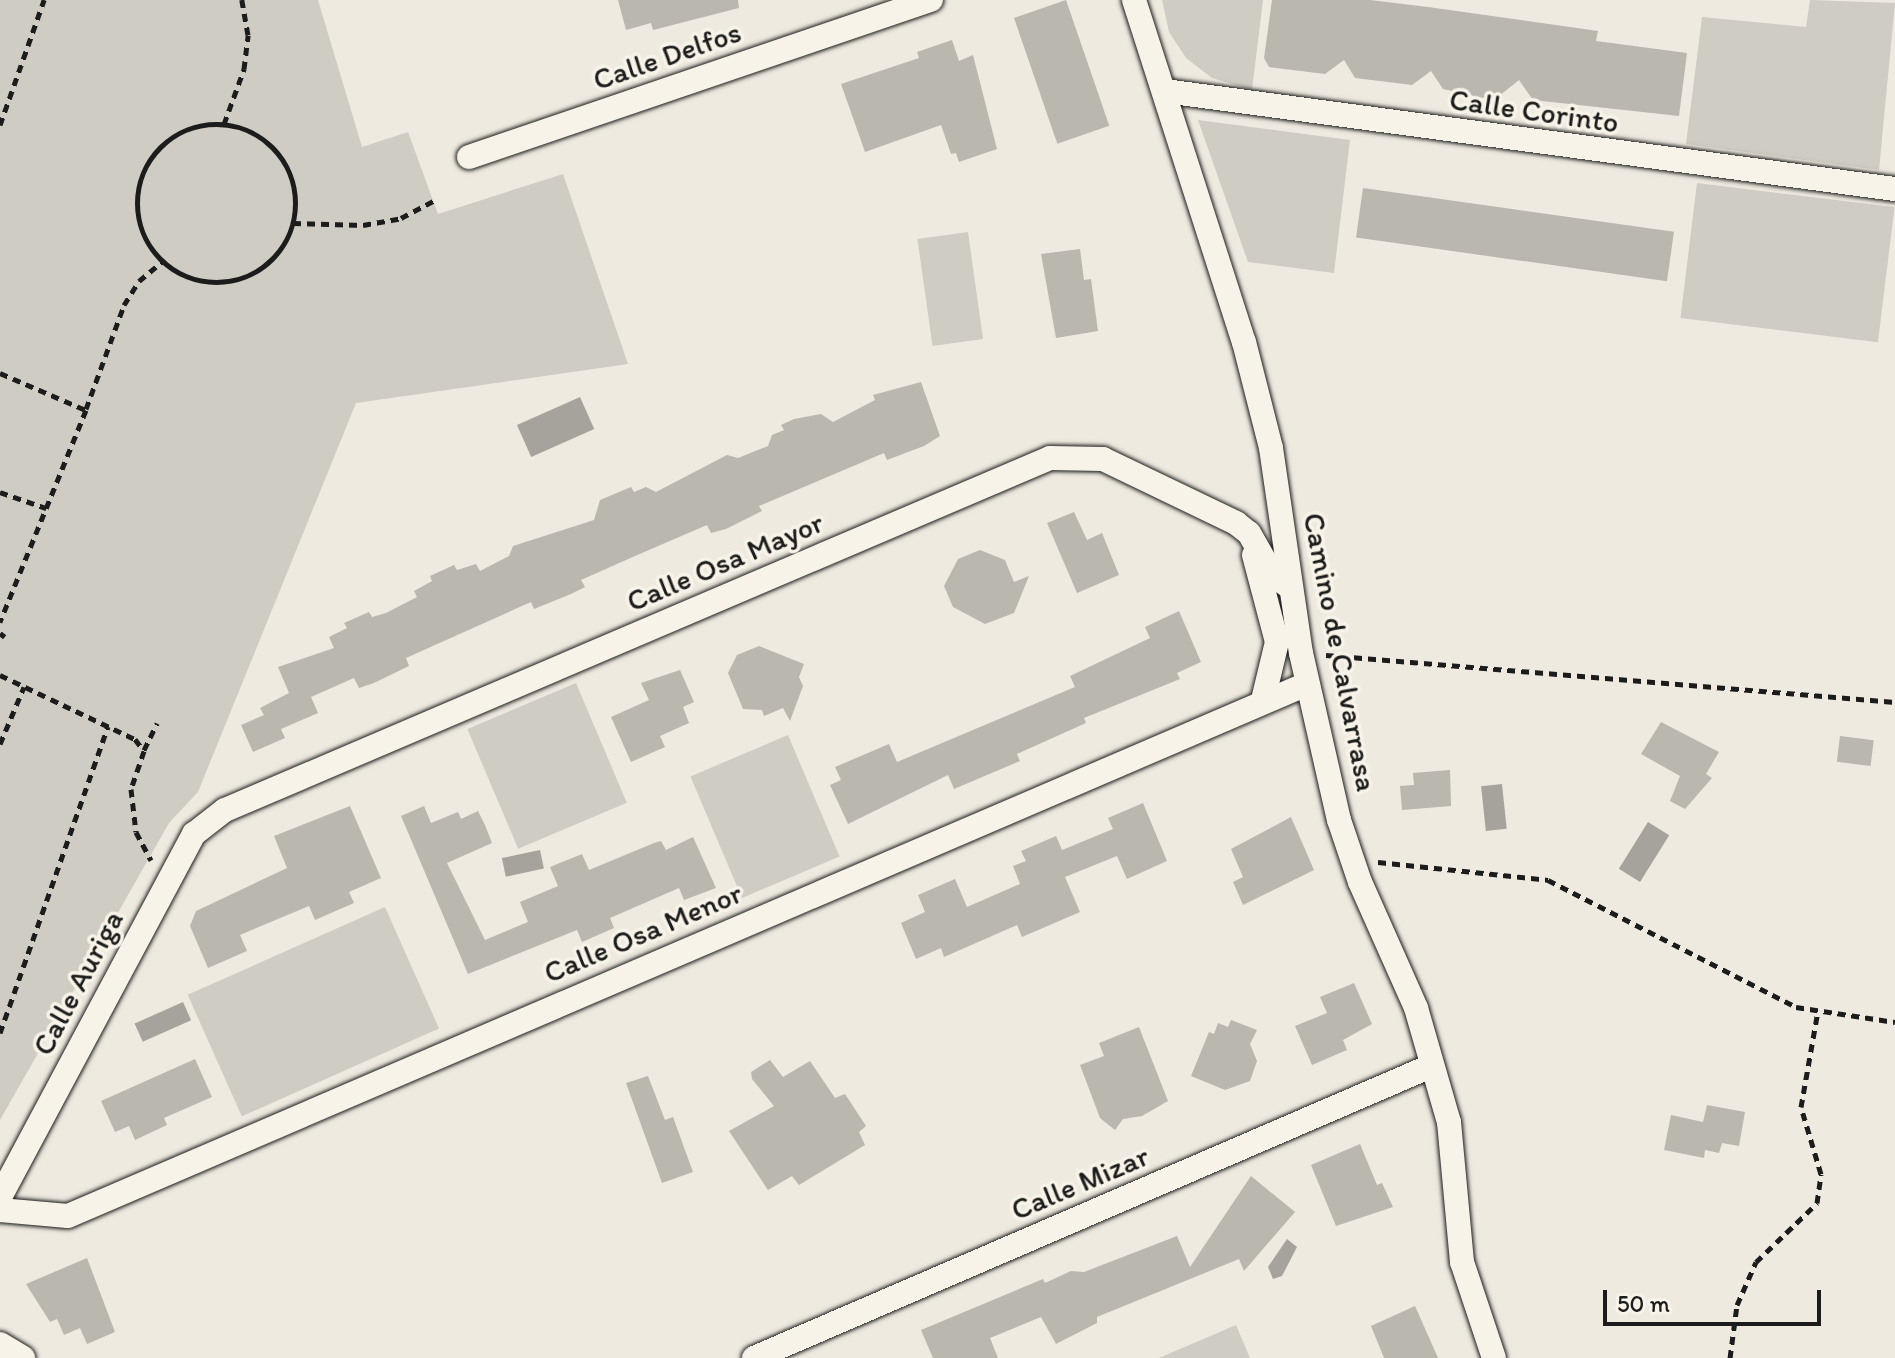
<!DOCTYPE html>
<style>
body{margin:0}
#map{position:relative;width:1895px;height:1358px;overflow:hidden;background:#eeeae0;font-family:Itim,sans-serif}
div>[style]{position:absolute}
.green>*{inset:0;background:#cfccc3;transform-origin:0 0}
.water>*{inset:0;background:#a6a39d;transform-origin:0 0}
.building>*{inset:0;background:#bab7af;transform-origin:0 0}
.path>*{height:5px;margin-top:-2.5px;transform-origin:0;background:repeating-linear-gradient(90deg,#1c1c1c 0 8px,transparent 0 14px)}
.path>.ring{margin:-2.5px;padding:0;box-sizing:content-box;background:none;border:5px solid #1c1c1c;border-radius:50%}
.roads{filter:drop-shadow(0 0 2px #1c1c1c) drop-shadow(0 0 2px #1c1c1c)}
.street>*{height:24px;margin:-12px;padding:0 12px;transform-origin:12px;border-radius:12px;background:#f7f3e8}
span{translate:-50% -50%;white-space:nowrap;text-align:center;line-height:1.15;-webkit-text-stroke:7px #f7f3e8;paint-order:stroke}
.street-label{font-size:30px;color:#1c1c1c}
.scale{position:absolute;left:1603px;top:1290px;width:218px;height:36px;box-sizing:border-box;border:4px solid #1c1c1c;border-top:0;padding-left:10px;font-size:24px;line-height:28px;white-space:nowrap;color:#1c1c1c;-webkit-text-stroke:6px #f7f3e8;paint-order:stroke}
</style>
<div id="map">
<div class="green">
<div style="clip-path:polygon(0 0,318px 0,362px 147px,408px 132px,438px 214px,563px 174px,628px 364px,356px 403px,198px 792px,169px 823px,0 1120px)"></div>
<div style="clip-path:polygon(1162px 0,1263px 0,1252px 90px,1212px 78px,1186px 58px,1169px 32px)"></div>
<div style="clip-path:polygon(1810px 0,1895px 3px,1879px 170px,1686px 144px,1702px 17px,1806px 27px)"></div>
<div style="clip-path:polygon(1198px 120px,1350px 140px,1334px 273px,1248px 262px)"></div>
<div style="left:1697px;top:183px;width:199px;height:136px;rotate:7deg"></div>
<div style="left:968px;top:232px;width:108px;height:51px;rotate:82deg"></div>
<div style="left:576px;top:683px;width:130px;height:118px;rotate:67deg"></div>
<div style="left:788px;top:735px;width:132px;height:106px;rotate:67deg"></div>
<div style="left:385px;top:907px;width:133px;height:216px;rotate:66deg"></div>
<div style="clip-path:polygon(1236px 1325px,1250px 1358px,1159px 1358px)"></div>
</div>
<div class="water">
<div style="left:580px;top:397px;width:35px;height:69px;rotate:66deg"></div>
<div style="left:1502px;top:784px;width:45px;height:21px;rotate:84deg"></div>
<div style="left:1648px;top:822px;width:25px;height:55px;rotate:32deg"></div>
<div style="left:540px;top:850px;width:19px;height:39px;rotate:78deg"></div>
<div style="left:183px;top:1002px;width:20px;height:53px;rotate:66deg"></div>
<div style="clip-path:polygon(1287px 1239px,1297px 1247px,1282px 1276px,1273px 1279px,1268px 1267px)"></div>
</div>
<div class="building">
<div style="clip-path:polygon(618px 0,738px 0,739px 8px,653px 30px,651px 23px,626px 30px)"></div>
<div style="left:1066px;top:0;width:133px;height:55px;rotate:71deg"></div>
<div style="clip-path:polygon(1272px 0,1370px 0,1428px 7px,1598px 31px,1596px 41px,1687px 53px,1679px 116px,1533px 100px,1519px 80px,1499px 96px,1483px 98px,1443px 89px,1431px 71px,1412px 85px,1355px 78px,1344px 60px,1325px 74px,1269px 67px,1264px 58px)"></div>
<div style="clip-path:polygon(952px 40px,959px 61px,973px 55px,997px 149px,959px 162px,956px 153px,951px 154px,941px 125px,865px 152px,841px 84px,919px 58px,917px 52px)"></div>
<div style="left:1363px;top:188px;width:314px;height:50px;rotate:8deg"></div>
<div style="clip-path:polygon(1080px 249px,1084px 280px,1091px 279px,1098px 331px,1056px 338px,1041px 254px)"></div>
<div style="clip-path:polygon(921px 382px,940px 436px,924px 446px,887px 460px,884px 453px,759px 506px,762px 511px,726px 529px,711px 533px,707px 525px,635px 556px,581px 580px,585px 587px,571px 594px,534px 609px,531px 602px,406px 658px,409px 666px,374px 683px,359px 688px,354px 678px,311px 697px,318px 713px,281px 729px,285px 738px,253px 752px,241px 725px,264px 715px,260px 708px,289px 693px,278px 667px,334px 648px,329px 637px,347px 628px,344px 623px,369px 612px,372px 617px,386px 613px,417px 597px,414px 591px,432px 581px,430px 576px,454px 565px,457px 570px,476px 564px,480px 571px,509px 556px,513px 546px,594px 520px,600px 500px,631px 487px,634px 492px,646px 487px,656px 492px,727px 455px,738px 458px,768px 446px,772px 435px,784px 430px,781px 425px,794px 419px,821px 414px,833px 422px,875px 400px,873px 395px)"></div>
<div style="clip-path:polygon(1074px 512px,1087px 540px,1102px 533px,1119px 575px,1077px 593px,1047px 523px)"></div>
<div style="clip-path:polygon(980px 550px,1005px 560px,1014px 582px,1029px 576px,1014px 613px,985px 624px,953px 607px,944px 586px,958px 559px)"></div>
<div style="clip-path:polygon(1179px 611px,1201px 662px,1177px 673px,1180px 679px,1084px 718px,1086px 723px,1017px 754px,1020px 761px,954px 789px,948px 775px,848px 824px,830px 785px,841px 780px,835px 767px,889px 744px,897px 762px,1075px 687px,1070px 676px,1150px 638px,1145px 627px)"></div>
<div style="clip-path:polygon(759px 646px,804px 664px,799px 677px,803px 686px,790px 721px,783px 708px,764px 716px,762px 710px,743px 709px,728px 673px,737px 655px)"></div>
<div style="clip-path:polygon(680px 670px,694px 702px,683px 707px,689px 723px,660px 736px,665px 747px,631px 762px,611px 717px,649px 700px,641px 683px)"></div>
<div style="clip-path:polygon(1661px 722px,1719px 752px,1706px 774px,1712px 778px,1685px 809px,1670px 801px,1680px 776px,1641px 754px)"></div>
<div style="left:1840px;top:736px;width:34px;height:26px;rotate:7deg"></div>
<div style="clip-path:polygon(1450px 770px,1451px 806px,1402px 810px,1400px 786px,1414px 785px,1413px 773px)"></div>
<div style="clip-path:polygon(1143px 803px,1167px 861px,1127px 879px,1117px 856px,1065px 877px,1080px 912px,1022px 937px,1017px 925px,944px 957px,941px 948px,916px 959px,901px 923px,925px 912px,918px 895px,955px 879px,967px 907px,1020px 884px,1013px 866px,1026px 861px,1021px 851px,1056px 836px,1062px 850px,1113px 829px,1108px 818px)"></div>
<div style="clip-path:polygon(350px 806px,381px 878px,349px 892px,354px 903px,315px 920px,309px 906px,240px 935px,247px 951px,208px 968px,190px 926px,196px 911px,287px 868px,274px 836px)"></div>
<div style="clip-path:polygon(424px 806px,431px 823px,458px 812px,461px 819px,478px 811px,485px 825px,492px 843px,447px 863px,485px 940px,528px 922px,520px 902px,558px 886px,550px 867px,582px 854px,589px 870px,654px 843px,661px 841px,666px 850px,693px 837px,716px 888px,684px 900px,679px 888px,610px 918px,614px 928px,582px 942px,577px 930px,468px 974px,401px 816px)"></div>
<div style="clip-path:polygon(1291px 817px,1314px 870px,1243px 905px,1233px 882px,1243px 877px,1231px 849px)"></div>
<div style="clip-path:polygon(1354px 983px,1372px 1024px,1343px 1040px,1347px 1050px,1312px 1065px,1295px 1026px,1327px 1013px,1320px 997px)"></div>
<div style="clip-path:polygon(1231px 1020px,1257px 1030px,1250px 1044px,1257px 1061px,1250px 1081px,1225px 1090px,1191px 1076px,1209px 1032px,1214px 1034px,1218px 1023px,1228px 1027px)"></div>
<div style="clip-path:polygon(1139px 1027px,1168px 1101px,1142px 1116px,1123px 1119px,1115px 1130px,1100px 1118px,1080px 1065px,1104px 1056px,1099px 1043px)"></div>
<div style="clip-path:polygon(195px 1059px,212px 1097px,164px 1118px,167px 1125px,135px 1140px,129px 1126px,115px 1132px,101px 1101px)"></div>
<div style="clip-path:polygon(770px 1060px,783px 1077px,810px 1061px,835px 1098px,845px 1094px,866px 1126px,859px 1132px,865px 1145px,799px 1185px,792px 1176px,768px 1190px,729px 1131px,774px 1106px,752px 1079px,751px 1072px)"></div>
<div style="clip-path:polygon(648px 1076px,665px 1120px,673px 1117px,693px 1172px,662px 1183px,626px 1083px)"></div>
<div style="clip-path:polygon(1707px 1105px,1745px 1112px,1739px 1146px,1722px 1143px,1719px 1153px,1705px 1150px,1704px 1158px,1664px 1150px,1671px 1115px,1703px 1122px)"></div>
<div style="clip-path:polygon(1360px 1144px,1377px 1185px,1382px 1183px,1393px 1207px,1336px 1226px,1311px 1165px)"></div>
<div style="clip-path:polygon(1251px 1176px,1295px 1212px,1244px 1271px,1239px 1259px,1097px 1317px,1097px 1323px,1056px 1344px,1041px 1317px,990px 1338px,998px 1358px,933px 1358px,921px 1330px,1043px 1279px,1045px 1283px,1071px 1271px,1084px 1272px,1177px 1236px,1190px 1267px)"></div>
<div style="clip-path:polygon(87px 1258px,115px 1332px,87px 1344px,80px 1328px,64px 1335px,57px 1319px,50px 1322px,26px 1284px)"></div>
<div style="clip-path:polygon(1415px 1306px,1438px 1358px,1384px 1358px,1371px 1326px)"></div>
</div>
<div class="path">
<div style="left:224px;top:124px;width:59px;rotate:-70deg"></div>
<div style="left:244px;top:69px;width:34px;rotate:-83deg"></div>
<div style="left:248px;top:35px;width:36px;rotate:-100deg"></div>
<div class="ring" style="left:137px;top:124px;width:153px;height:153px"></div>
<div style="left:0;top:125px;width:133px;rotate:-70.6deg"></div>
<div style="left:293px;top:223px;width:70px;rotate:1.6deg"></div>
<div style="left:363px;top:225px;width:39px;rotate:-10deg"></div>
<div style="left:401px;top:218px;width:41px;rotate:-27.8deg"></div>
<div style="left:0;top:373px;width:94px;rotate:23.3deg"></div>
<div style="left:86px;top:410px;width:229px;rotate:112.1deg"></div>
<div style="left:86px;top:409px;width:111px;rotate:-69.9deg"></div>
<div style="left:124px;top:305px;width:28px;rotate:-58deg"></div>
<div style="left:139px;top:281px;width:31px;rotate:-40deg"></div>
<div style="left:0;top:492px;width:49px;rotate:19.2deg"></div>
<div style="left:0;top:633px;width:6px;rotate:39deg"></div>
<div style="left:1326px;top:655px;width:571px;rotate:4.72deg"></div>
<div style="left:0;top:675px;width:149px;rotate:25.4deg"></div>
<div style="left:135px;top:739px;width:15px;rotate:53deg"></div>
<div style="left:144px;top:751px;width:40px;rotate:108.9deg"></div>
<div style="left:131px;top:789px;width:43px;rotate:83.4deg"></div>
<div style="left:136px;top:832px;width:32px;rotate:62deg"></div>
<div style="left:0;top:744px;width:62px;rotate:-67.2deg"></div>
<div style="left:144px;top:750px;width:30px;rotate:-64deg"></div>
<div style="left:1378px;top:862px;width:171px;rotate:6deg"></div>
<div style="left:1548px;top:880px;width:279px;rotate:27.1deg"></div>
<div style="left:1796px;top:1007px;width:100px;rotate:8.6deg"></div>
<div style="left:0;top:1033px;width:325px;rotate:-70.6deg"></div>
<div style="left:1730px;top:1358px;width:53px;rotate:-82.5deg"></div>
<div style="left:1737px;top:1305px;width:47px;rotate:-66.2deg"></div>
<div style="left:1756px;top:1262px;width:85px;rotate:-44deg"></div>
<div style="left:1817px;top:1203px;width:29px;rotate:-82deg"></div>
<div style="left:1821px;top:1174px;width:70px;rotate:-106.6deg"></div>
<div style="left:1801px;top:1107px;width:97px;rotate:-80deg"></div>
</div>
<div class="roads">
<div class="street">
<div style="left:1134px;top:0;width:359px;rotate:72.2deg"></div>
<div style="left:1244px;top:342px;width:109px;rotate:75.7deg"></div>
<div style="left:1271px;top:448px;width:207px;rotate:81.7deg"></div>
<div style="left:1301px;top:653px;width:171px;rotate:77.2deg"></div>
<div style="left:1339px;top:820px;width:65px;rotate:71.3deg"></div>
<div style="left:1360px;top:882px;width:138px;rotate:66deg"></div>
<div style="left:1416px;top:1008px;width:119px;rotate:73.9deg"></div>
<div style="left:1449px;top:1122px;width:141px;rotate:84.7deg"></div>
<div style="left:1462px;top:1262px;width:101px;rotate:71.6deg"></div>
<div style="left:1165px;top:91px;width:737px;rotate:7.65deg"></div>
<div style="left:469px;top:157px;width:488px;rotate:-18.8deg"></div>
<div style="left:1254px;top:555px;width:90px;rotate:75.2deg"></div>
<div style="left:1277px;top:642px;width:60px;rotate:103.6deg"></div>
<div style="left:0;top:1197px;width:412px;rotate:-61.9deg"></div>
<div style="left:194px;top:834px;width:39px;rotate:-38deg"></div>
<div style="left:225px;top:810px;width:897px;rotate:-23.11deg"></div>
<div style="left:1050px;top:458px;width:53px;rotate:1.1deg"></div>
<div style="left:1103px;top:459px;width:148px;rotate:25.7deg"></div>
<div style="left:1236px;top:523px;width:16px;rotate:38deg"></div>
<div style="left:1249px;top:533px;width:48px;rotate:60.3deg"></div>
<div style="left:1273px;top:575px;width:22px;rotate:36deg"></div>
<div style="left:0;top:1210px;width:68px;rotate:5deg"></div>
<div style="left:68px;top:1216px;width:1348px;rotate:-23.24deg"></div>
<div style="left:0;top:1344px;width:27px;rotate:31deg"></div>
<div style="left:754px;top:1358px;width:737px;rotate:-23.33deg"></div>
</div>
</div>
<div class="street-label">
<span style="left:667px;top:56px;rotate:-19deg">Calle Delfos</span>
<span style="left:1534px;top:111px;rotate:8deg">Calle Corinto</span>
<span style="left:725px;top:562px;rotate:-23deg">Calle Osa Mayor</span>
<span style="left:1340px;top:652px;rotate:79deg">Camino de Calvarrasa</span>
<span style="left:643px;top:933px;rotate:-23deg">Calle Osa Menor</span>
<span style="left:78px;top:983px;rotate:-62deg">Calle Auriga</span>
<span style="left:1080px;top:1183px;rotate:-23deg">Calle Mizar</span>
</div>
<div class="scale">50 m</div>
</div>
